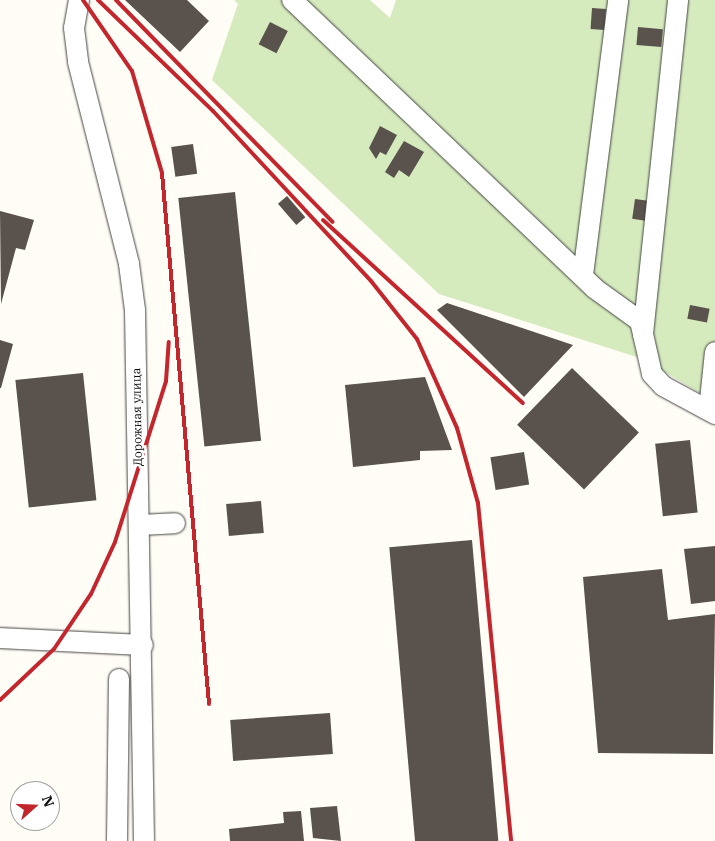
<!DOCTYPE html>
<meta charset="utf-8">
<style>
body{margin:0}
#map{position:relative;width:715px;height:841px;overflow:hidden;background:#fffdf5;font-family:"IBM Plex Serif",serif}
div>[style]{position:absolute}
.green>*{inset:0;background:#d5ebbd}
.building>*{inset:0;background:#5a524d;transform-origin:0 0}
.roads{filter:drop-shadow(0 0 1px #444) drop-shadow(0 0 1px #444)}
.minor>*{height:20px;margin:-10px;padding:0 10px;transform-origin:10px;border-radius:10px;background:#fff}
.rail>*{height:4px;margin:-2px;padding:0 2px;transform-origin:2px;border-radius:2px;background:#c4262e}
span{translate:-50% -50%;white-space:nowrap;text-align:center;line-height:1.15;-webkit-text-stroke:5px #fff;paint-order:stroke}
.street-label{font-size:12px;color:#111}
.north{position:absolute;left:10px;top:781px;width:50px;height:50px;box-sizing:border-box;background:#fff;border:1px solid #a0a0a0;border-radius:50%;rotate:70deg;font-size:14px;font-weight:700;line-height:20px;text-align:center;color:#111}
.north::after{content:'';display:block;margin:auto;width:18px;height:22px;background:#c4262e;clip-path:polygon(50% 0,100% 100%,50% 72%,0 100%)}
</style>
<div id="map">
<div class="green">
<div style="clip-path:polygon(234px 0,370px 0,390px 18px,396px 0,715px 0,715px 392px,700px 393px,643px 359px,439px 294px,212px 80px,238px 4px)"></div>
</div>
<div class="building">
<div style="clip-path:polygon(125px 0,187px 0,209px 21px,180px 52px)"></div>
<div style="left:592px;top:8px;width:14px;height:21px;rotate:4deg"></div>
<div style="left:270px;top:22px;width:20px;height:25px;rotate:27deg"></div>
<div style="left:638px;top:27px;width:25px;height:18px;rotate:5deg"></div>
<div style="clip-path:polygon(380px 126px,397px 135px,386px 155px,380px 152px,376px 159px,369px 148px)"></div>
<div style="clip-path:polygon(404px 141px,424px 152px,409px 177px,399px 170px,394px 178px,385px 172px)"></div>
<div style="left:193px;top:144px;width:30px;height:22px;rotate:82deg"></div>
<div style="left:235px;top:192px;width:250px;height:57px;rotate:84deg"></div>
<div style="left:287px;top:196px;width:28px;height:12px;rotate:49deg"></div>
<div style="left:635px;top:199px;width:15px;height:20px;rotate:8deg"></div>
<div style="clip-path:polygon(0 211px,34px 220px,25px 250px,16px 248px,1px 304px)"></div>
<div style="clip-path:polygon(447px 303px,573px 345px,524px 397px,437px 310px)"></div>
<div style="left:690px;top:305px;width:20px;height:14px;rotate:11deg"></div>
<div style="clip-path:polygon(0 340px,13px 344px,1px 388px,0 388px)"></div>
<div style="left:572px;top:368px;width:93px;height:79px;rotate:44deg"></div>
<div style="left:83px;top:373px;width:128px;height:68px;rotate:84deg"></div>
<div style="clip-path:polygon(425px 377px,452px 450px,420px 451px,420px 460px,353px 467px,345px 385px)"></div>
<div style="left:690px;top:440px;width:73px;height:35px;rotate:84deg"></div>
<div style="left:524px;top:452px;width:33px;height:34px;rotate:81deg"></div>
<div style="left:261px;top:501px;width:32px;height:35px;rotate:85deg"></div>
<div style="left:472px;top:540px;width:302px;height:83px;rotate:85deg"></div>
<div style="clip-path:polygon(715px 546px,715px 601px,691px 604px,684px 549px)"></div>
<div style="clip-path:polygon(662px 569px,668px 620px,715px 614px,713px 754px,598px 753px,583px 577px)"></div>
<div style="left:330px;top:713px;width:41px;height:100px;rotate:86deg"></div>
<div style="clip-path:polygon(337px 806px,341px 841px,313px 838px,310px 808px)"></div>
<div style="clip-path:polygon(301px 811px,304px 841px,230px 841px,229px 829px,284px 823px,283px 812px)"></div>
</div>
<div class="roads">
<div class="minor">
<div style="left:79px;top:0;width:28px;rotate:100deg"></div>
<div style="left:74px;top:28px;width:34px;rotate:83deg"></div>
<div style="left:78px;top:62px;width:208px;rotate:75.8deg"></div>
<div style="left:129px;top:264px;width:46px;rotate:82.6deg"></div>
<div style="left:135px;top:310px;width:531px;rotate:89.03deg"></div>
<div style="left:292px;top:0;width:417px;rotate:43.6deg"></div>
<div style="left:594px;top:288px;width:57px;rotate:35.7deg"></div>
<div style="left:640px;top:321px;width:54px;rotate:77.2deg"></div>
<div style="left:652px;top:374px;width:16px;rotate:47deg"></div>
<div style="left:663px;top:386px;width:59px;rotate:28.3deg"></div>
<div style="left:583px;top:275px;width:277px;rotate:-82.7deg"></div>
<div style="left:643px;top:334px;width:336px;rotate:-84deg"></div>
<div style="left:709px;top:410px;width:58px;rotate:-84.1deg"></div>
<div style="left:140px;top:525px;width:35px;rotate:-3deg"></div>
<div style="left:0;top:638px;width:143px;rotate:2.8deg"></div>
<div style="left:117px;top:841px;width:162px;rotate:-89.3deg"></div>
</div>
</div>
<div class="rail">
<div style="left:83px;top:0;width:86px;rotate:55.4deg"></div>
<div style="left:132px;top:71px;width:106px;rotate:73.6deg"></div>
<div style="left:162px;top:173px;width:533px;rotate:84.94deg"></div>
<div style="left:98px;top:0;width:160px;rotate:44deg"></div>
<div style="left:213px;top:111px;width:232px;rotate:47.1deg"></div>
<div style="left:371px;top:281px;width:74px;rotate:51.6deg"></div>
<div style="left:417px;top:339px;width:98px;rotate:65.8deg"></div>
<div style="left:457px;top:428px;width:78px;rotate:74.4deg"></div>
<div style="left:478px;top:503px;width:340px;rotate:84.4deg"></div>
<div style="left:116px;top:0;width:310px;rotate:45.7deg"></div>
<div style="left:323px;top:220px;width:271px;rotate:42.5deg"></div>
<div style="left:0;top:700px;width:74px;rotate:-43.4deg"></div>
<div style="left:54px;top:649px;width:66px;rotate:-56.1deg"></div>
<div style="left:91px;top:594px;width:57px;rotate:-65.2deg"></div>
<div style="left:115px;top:542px;width:169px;rotate:-72.4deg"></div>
<div style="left:166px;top:381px;width:39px;rotate:-86deg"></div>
</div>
<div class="street-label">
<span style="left:137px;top:417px;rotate:-91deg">Дорожная улица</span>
</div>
<div class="north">N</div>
</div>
